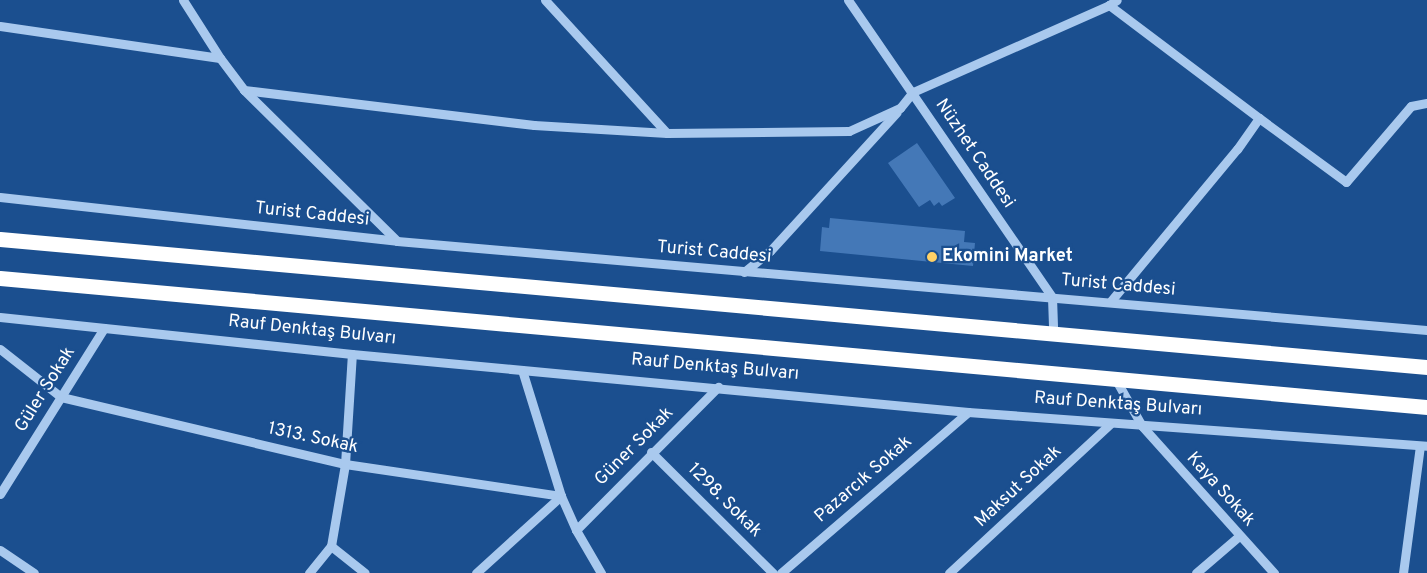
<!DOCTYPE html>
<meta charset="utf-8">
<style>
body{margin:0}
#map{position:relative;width:1427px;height:573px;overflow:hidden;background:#1b4f8f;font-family:Overpass,sans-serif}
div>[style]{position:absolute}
.building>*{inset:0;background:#4478b7}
.minor>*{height:9px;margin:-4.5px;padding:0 4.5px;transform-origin:4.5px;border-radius:4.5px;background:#a9c9ee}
.highway>*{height:15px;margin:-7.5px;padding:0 7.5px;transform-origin:7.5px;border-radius:7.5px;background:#fff}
.dots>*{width:14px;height:14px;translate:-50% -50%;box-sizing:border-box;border:2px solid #1b4f8f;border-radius:50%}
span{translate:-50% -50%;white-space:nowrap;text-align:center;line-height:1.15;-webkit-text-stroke:4.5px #1b4f8f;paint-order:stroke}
.street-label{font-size:18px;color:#fff}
.poi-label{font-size:18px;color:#fff;font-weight:700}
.left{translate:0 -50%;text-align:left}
</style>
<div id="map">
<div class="building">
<div style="clip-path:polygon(917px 143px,955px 198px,942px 206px,939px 202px,934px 206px,930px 200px,919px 207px,888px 163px)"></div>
<div style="clip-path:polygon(830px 218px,965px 231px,964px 242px,975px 243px,973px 266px,820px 251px,822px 227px,829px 228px)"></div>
</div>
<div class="minor">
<div style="left:183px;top:0;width:69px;rotate:57.5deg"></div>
<div style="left:220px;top:58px;width:40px;rotate:53deg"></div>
<div style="left:244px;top:90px;width:215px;rotate:44.6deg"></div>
<div style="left:545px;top:0;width:180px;rotate:47.5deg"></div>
<div style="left:848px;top:0;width:360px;rotate:55.5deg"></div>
<div style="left:1052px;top:297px;width:36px;rotate:88deg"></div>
<div style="left:1109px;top:5px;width:188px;rotate:37deg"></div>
<div style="left:1259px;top:118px;width:38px;rotate:125deg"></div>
<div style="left:1237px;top:149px;width:197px;rotate:129.7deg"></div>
<div style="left:0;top:26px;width:222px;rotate:8.3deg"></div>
<div style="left:244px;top:90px;width:292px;rotate:6.9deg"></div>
<div style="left:534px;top:125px;width:133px;rotate:3.4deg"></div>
<div style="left:667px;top:133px;width:182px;rotate:-0.6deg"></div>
<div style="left:849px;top:131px;width:56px;rotate:-24.3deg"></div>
<div style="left:900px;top:108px;width:21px;rotate:-51deg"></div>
<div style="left:913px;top:92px;width:214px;rotate:-23.9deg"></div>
<div style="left:1109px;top:5px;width:9px;rotate:-32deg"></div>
<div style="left:1259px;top:118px;width:108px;rotate:36.3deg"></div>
<div style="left:1346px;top:182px;width:100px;rotate:-49.5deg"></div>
<div style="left:1411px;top:106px;width:16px;rotate:-11deg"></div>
<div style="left:0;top:197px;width:399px;rotate:6.3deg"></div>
<div style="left:397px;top:241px;width:1034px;rotate:4.94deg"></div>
<div style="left:744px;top:272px;width:33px;rotate:-39deg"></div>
<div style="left:770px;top:251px;width:188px;rotate:-47.6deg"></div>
<div style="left:0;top:317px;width:354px;rotate:6deg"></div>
<div style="left:352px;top:354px;width:619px;rotate:5.38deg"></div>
<div style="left:968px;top:412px;width:460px;rotate:4.2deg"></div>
<div style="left:0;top:349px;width:78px;rotate:38.2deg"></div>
<div style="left:61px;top:397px;width:292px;rotate:13.3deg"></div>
<div style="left:345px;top:464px;width:218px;rotate:8.4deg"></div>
<div style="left:522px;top:370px;width:132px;rotate:72.8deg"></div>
<div style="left:561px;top:496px;width:37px;rotate:66deg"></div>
<div style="left:576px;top:530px;width:50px;rotate:59.8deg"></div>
<div style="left:1116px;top:380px;width:53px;rotate:60.5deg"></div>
<div style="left:1142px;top:426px;width:198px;rotate:48.1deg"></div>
<div style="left:651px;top:452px;width:172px;rotate:44.8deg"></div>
<div style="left:0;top:494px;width:196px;rotate:-57.9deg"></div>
<div style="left:576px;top:530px;width:202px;rotate:-45.2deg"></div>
<div style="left:331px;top:546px;width:43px;rotate:38.5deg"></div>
<div style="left:0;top:550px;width:41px;rotate:34.1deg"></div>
<div style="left:309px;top:573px;width:35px;rotate:-51deg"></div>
<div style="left:331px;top:546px;width:83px;rotate:-80.3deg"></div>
<div style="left:345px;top:464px;width:110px;rotate:-86.4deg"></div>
<div style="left:476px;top:573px;width:115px;rotate:-42.2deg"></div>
<div style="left:781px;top:573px;width:247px;rotate:-40.7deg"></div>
<div style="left:949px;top:573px;width:219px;rotate:-42.8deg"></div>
<div style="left:1196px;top:573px;width:57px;rotate:-40.7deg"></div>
<div style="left:1403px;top:573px;width:128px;rotate:-82.4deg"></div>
</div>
<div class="highway">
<div style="left:0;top:239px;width:1433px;rotate:5.13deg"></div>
<div style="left:0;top:278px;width:1433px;rotate:5.17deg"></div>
</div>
<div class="dots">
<div style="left:932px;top:257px;background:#ffd166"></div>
</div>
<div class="street-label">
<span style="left:974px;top:154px;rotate:56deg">Nüzhet Caddesi</span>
<span style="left:312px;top:215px;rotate:6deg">Turist Caddesi</span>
<span style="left:714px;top:253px;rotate:5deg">Turist Caddesi</span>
<span style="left:1118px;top:286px;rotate:5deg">Turist Caddesi</span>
<span style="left:312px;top:331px;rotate:6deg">Rauf Denktaş Bulvarı</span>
<span style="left:715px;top:368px;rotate:5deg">Rauf Denktaş Bulvarı</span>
<span style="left:46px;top:390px;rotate:-58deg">Güler Sokak</span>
<span style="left:1118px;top:405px;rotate:4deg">Rauf Denktaş Bulvarı</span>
<span style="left:313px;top:439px;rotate:12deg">1313. Sokak</span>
<span style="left:635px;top:447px;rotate:-45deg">Güner Sokak</span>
<span style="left:864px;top:480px;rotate:-41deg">Pazarcık Sokak</span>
<span style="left:1019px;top:487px;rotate:-43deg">Maksut Sokak</span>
<span style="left:1220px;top:490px;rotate:48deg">Kaya Sokak</span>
<span style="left:724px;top:501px;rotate:45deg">1298. Sokak</span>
</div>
<div class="poi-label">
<span class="left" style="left:942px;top:257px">Ekomini Market</span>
</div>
</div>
